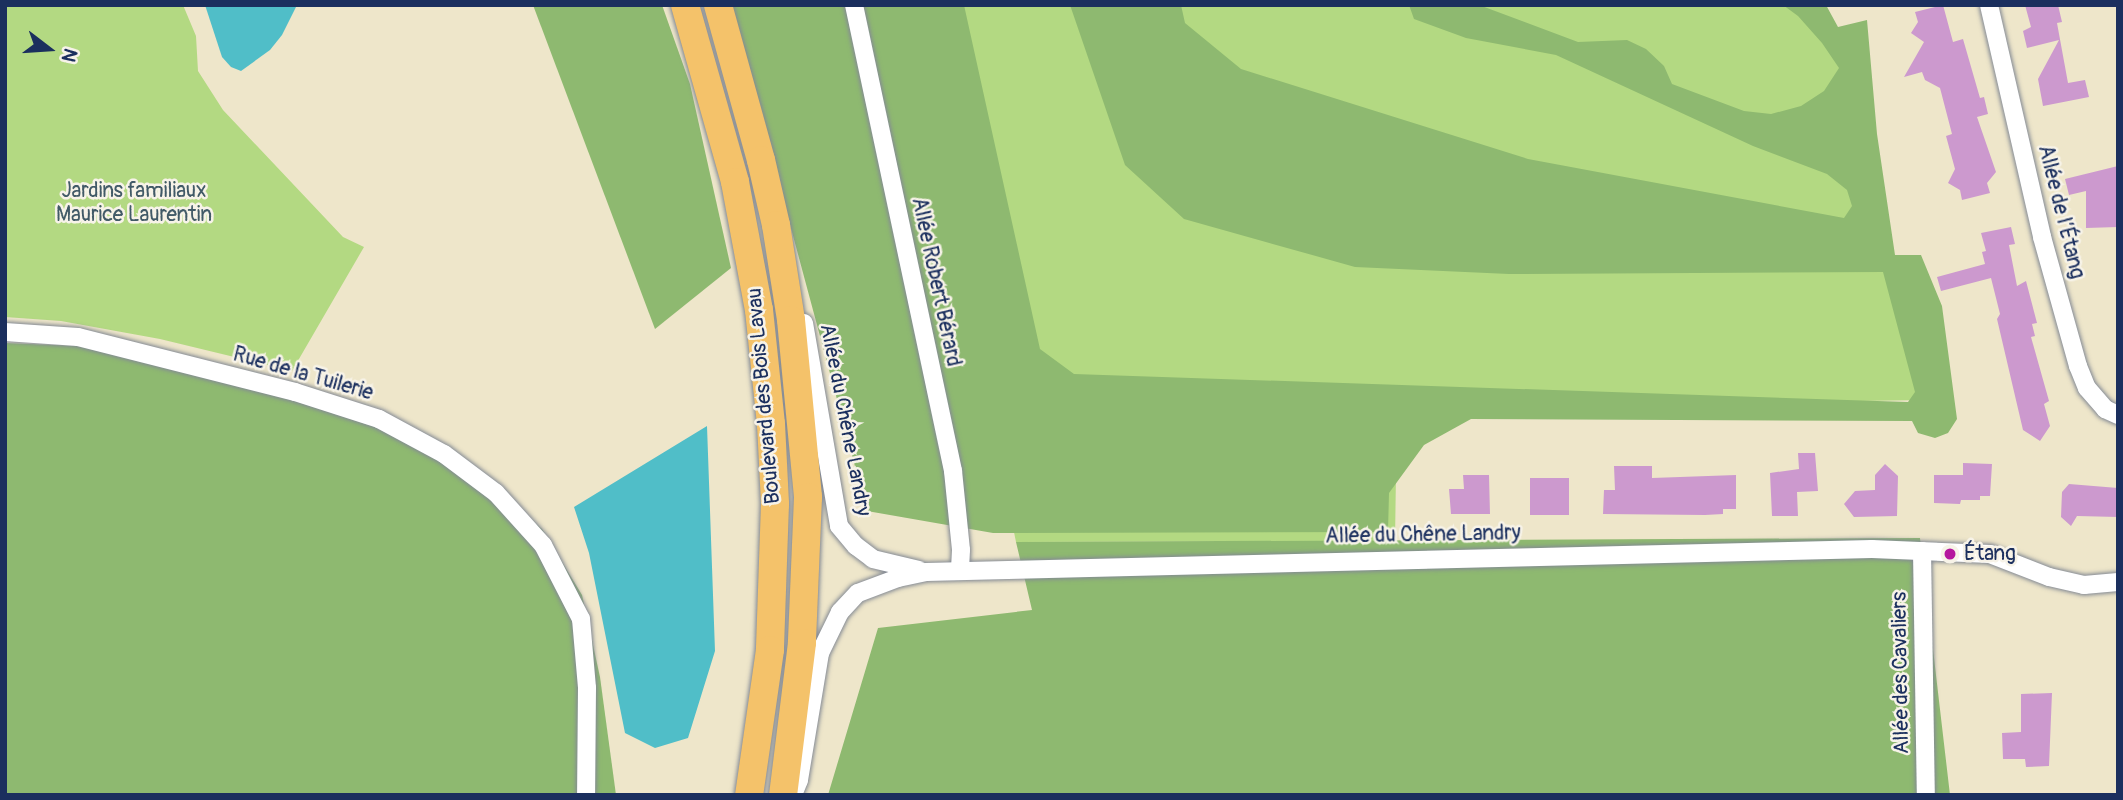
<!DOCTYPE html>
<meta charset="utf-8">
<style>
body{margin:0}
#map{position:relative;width:2123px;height:800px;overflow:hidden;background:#eee6ca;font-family:Pangolin,sans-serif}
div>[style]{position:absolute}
.green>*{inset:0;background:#b3d982}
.forest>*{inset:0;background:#8eb970}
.water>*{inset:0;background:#50bec8}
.building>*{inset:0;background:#cc99ce;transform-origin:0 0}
.roads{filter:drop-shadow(0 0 2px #848a94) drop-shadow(0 0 2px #848a94)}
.street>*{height:18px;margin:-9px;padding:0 9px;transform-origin:9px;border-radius:9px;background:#fff}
.primary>*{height:28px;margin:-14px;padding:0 14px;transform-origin:14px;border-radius:14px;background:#f4c26a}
.dots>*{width:19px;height:19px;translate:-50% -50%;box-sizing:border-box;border:4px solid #f7f3e8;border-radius:50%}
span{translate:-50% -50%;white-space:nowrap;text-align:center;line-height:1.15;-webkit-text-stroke:5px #f7f3e8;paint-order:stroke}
.park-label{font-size:21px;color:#415a67}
.street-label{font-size:21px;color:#1b2f5e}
.poi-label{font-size:21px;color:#1b2f5e}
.left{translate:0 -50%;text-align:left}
.frame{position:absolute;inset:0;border:7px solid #1b2f5e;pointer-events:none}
.north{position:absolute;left:14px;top:14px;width:70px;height:70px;-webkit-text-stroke:5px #f7f3e8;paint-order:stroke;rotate:107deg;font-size:19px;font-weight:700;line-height:28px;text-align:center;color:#1b2f5e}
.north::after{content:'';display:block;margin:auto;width:24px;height:32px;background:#1b2f5e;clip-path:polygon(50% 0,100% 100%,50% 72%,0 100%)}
</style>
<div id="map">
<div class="green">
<div style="clip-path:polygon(5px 5px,183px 5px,196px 36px,198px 71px,223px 110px,343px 237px,364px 247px,292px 371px,160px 339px,61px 321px,5px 317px)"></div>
<div style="clip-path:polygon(908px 5px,1811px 5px,1836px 47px,1926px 400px,1397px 408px,1395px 541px,1016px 542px)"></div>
</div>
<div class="forest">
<div style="clip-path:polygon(533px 5px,662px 5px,690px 84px,731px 268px,655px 329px)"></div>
<div style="clip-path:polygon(731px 5px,964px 5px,1040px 349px,1074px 374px,1908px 402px,1915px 392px,1883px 272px,1509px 274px,1355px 267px,1184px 219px,1125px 165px,1070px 5px,1181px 5px,1185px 23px,1241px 69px,1528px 159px,1844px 218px,1852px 206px,1847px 190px,1827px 174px,1753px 146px,1556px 55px,1466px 38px,1414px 19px,1409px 5px,1479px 5px,1578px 42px,1627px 40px,1646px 49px,1664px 66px,1672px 84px,1744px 111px,1771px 114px,1801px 106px,1824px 91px,1839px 68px,1822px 43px,1798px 16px,1783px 5px,1826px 5px,1838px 27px,1867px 20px,1877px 134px,1895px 255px,1921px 255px,1942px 306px,1957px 419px,1948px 433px,1935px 438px,1918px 433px,1912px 421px,1471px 419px,1424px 445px,1389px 493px,1388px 532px,993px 533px,867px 511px)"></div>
<div style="clip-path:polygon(5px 343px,79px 346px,292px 400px,434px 446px,496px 489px,542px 529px,582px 595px,600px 677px,616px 795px,5px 795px)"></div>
<div style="clip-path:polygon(1920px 538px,1950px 795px,828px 795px,878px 628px,1032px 610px,1016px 542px)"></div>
</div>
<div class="water">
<div style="clip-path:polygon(205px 5px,297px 5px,282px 35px,270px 50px,241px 71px,231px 67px,222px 57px)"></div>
<div style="clip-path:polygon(707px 426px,715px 651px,688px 738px,655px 748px,625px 733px,589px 553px,574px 507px)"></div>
</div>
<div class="building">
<div style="clip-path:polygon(1943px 5px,1953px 42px,1963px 39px,1980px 98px,1984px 97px,1988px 114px,1977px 117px,1996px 172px,1987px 183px,1990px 193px,1962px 200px,1960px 190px,1948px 183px,1955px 169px,1946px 136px,1952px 134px,1940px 88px,1925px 80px,1922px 72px,1904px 77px,1924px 42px,1911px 33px,1918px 22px,1915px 12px)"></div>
<div style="clip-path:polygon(2025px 5px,2058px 5px,2062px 22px,2057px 23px,2068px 83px,2085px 80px,2089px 97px,2043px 106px,2038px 79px,2059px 40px,2027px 48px,2023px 31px,2031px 27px)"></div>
<div style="clip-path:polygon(2118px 166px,2118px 227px,2086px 228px,2086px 191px,2069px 195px,2065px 179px)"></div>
<div style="clip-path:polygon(2011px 227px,2015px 244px,2009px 245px,2017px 286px,2026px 281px,2037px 323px,2032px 324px,2035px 336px,2031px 337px,2049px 401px,2044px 404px,2050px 426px,2040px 441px,2023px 430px,1997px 319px,2000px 314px,1991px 278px,1941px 291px,1937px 277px,1985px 264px,1982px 252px,1986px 251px,1981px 233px)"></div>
<div style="clip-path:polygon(1798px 453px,1815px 453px,1818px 491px,1797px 492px,1798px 516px,1772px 516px,1770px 473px,1799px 469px)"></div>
<div style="clip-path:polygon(1963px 463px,1992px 464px,1990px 496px,1980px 496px,1980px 500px,1961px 500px,1960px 504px,1934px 503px,1934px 475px,1963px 475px)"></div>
<div style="clip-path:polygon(1885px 464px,1898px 476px,1897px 516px,1854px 517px,1844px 504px,1855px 491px,1875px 490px,1875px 475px)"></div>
<div style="clip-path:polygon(1614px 466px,1652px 466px,1652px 478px,1736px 475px,1736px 509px,1723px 509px,1723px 514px,1705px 515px,1603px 514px,1604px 490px,1615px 490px)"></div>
<div style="clip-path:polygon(1463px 475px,1489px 475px,1490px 514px,1451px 514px,1449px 489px,1464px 489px)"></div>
<div style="left:1569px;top:478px;width:37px;height:39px;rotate:90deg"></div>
<div style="clip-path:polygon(2069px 484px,2118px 488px,2118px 517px,2077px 516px,2071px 526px,2061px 517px,2062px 492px)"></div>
<div style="clip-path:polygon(2052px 693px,2049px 766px,2026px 767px,2025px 759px,2003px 759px,2002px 733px,2021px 732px,2021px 694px)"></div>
</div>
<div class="roads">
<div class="street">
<div style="left:854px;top:5px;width:476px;rotate:78deg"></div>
<div style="left:953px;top:471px;width:79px;rotate:84.2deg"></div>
<div style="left:961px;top:550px;width:21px;rotate:93deg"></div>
<div style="left:1989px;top:5px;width:238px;rotate:77.1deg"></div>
<div style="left:2042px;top:237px;width:134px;rotate:74.4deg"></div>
<div style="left:2078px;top:366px;width:24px;rotate:68deg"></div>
<div style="left:2087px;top:388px;width:28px;rotate:49deg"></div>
<div style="left:2105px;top:409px;width:14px;rotate:25deg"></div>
<div style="left:804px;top:323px;width:206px;rotate:80.2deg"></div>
<div style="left:839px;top:526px;width:26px;rotate:50deg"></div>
<div style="left:856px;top:546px;width:21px;rotate:37deg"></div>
<div style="left:873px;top:559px;width:47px;rotate:13.4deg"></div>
<div style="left:5px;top:332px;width:73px;rotate:3.9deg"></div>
<div style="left:78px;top:337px;width:224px;rotate:14.2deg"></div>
<div style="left:295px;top:392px;width:88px;rotate:17.8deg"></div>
<div style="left:379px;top:419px;width:74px;rotate:28.3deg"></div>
<div style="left:444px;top:454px;width:65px;rotate:36.9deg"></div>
<div style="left:496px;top:493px;width:70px;rotate:47.9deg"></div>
<div style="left:543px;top:545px;width:83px;rotate:62.8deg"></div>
<div style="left:581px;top:619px;width:69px;rotate:85deg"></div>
<div style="left:587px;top:688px;width:106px;rotate:90.5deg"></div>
<div style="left:1922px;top:551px;width:244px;rotate:89.1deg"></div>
<div style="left:793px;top:795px;width:16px;rotate:-68deg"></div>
<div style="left:799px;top:780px;width:129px;rotate:-80.6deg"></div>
<div style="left:820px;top:653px;width:46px;rotate:-64deg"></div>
<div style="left:840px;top:612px;width:26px;rotate:-47deg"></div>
<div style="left:858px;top:593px;width:43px;rotate:-20.6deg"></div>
<div style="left:898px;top:578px;width:29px;rotate:-12deg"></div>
<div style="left:926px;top:572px;width:946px;rotate:-1.39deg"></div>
<div style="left:1872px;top:549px;width:118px;rotate:2.4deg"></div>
<div style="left:1990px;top:554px;width:63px;rotate:21.3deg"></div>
<div style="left:2049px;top:577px;width:36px;rotate:13deg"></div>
<div style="left:2084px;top:585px;width:34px;rotate:-5deg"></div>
</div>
<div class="primary">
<div style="left:685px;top:5px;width:184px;rotate:74.2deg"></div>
<div style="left:735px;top:182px;width:130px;rotate:79.4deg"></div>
<div style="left:759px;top:310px;width:115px;rotate:84deg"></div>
<div style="left:771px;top:424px;width:80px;rotate:87.1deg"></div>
<div style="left:775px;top:504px;width:146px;rotate:92deg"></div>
<div style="left:770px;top:650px;width:147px;rotate:98.2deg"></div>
<div style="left:718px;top:5px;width:161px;rotate:74.5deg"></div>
<div style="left:761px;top:160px;width:67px;rotate:77deg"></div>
<div style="left:776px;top:225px;width:96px;rotate:81deg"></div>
<div style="left:791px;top:320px;width:178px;rotate:84.5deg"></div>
<div style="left:808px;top:497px;width:146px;rotate:92.4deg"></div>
<div style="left:802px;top:643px;width:153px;rotate:97.1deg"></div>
</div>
</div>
<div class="dots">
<div style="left:1950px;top:554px;background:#b5179e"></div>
</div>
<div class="park-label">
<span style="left:134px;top:203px">Jardins familiaux<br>Maurice Laurentin</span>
</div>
<div class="street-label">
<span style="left:2061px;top:212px;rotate:76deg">Allée de l’Étang</span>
<span style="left:936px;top:282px;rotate:78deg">Allée Robert Bérard</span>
<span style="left:303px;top:374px;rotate:16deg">Rue de la Tuilerie</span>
<span style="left:764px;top:396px;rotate:-95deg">Boulevard des Bois Lavau</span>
<span style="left:845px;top:420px;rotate:79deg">Allée du Chêne Landry</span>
<span style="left:1423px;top:535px;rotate:-1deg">Allée du Chêne Landry</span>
<span style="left:1901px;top:673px;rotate:-91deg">Allée des Cavaliers</span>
</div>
<div class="poi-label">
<span class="left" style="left:1964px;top:554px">Étang</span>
</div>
<div class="frame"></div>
<div class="north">N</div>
</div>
